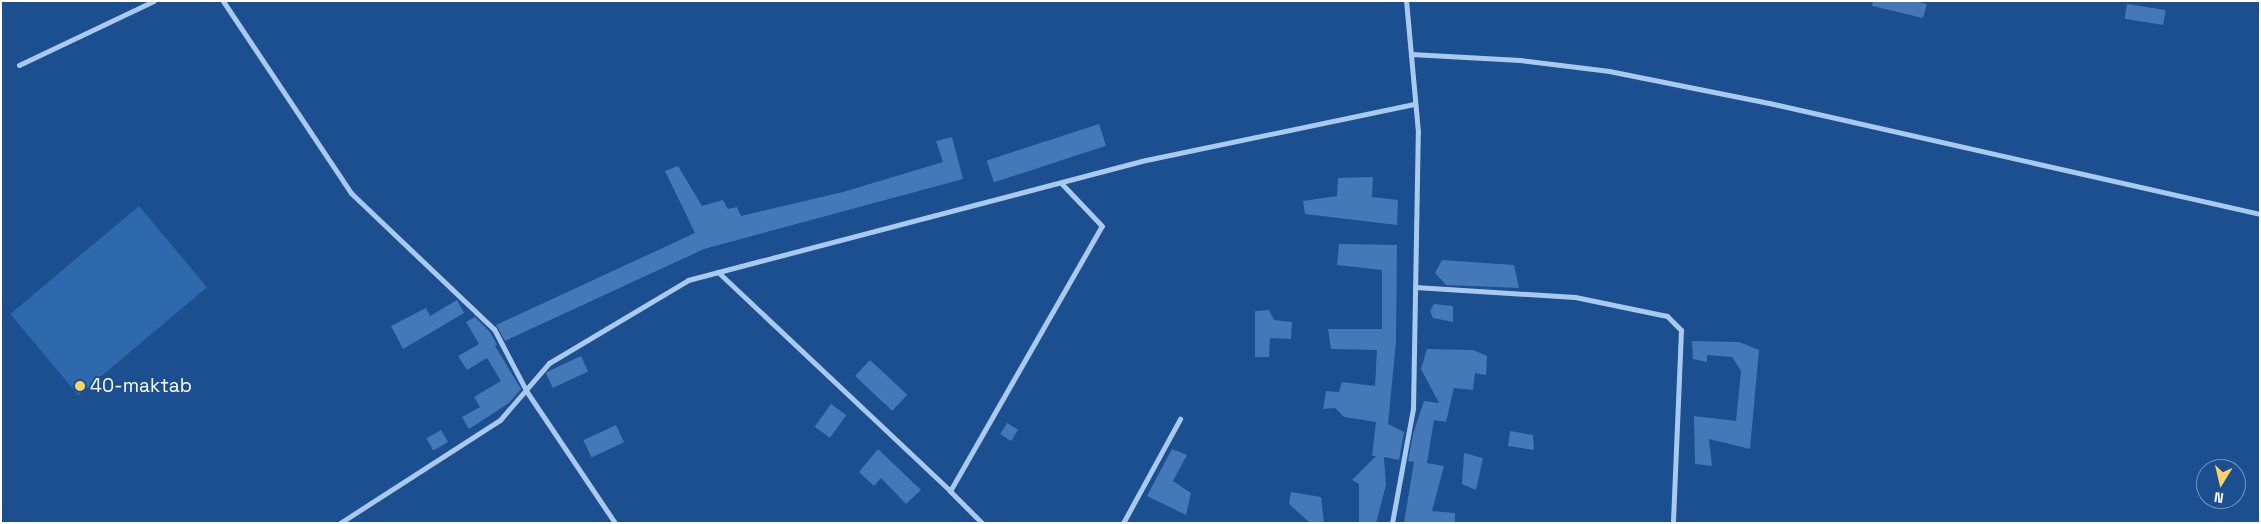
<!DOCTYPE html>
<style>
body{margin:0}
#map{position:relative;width:2261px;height:524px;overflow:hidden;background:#1b4f8f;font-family:"Space Grotesk",sans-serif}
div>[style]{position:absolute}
.green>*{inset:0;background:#2e69ad;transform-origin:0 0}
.building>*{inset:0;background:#4478b7;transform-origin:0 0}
.minor>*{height:5px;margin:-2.5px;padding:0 2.5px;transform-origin:2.5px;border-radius:2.5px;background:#a9c9ee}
.dots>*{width:14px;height:14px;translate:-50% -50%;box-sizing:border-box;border:2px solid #1b4f8f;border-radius:50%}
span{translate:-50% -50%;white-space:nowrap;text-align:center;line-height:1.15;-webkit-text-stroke:4px #1b4f8f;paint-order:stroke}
.poi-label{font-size:19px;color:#fff}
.left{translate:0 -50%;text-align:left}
.frame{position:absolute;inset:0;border:2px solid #fff;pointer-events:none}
.north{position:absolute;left:2196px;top:459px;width:50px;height:50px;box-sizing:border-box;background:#1b4f8f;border:1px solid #7695bc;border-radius:50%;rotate:189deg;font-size:14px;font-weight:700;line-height:20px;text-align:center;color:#fff}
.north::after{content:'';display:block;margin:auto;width:18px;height:22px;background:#ffd166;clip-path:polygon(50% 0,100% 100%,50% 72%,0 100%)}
</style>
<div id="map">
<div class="green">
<div style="left:139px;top:206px;width:106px;height:168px;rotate:50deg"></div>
</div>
<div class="building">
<div style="clip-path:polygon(1873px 1px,1914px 1px,1927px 4px,1923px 18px,1872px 6px)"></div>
<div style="left:2127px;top:4px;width:39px;height:15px;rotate:9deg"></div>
<div style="left:1099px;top:124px;width:23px;height:118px;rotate:72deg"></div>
<div style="clip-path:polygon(952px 137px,963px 179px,704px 249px,505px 341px,496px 325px,695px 233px,665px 171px,678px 166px,702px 206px,723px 200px,728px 209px,737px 207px,741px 216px,843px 192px,943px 162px,936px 141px)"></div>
<div style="clip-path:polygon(1373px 177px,1372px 197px,1398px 200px,1397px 225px,1305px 214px,1303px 201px,1337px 196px,1338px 178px)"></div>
<div style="clip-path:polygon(1339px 244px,1397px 245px,1396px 342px,1388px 424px,1404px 432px,1399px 460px,1384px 457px,1386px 485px,1376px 523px,1359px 523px,1359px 484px,1352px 480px,1376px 456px,1372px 456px,1376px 422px,1344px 417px,1335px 408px,1323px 409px,1326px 391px,1339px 392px,1342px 382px,1375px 386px,1377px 350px,1331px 349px,1328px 329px,1382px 329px,1382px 270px,1337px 265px)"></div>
<div style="clip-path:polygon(1442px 260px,1514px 265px,1519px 288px,1446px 285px,1435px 273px)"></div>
<div style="clip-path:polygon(457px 300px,464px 313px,403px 349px,391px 326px,426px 308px,430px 316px)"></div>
<div style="clip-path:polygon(1434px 304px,1453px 306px,1453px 322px,1433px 318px,1430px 311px)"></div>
<div style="clip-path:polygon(1269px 310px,1274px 320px,1292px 322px,1291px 339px,1270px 338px,1269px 357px,1255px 357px,1255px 311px)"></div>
<div style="clip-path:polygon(475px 317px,490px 332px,497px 345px,495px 346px,521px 389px,509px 403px,469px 429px,462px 417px,480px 407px,474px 397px,501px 381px,487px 358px,467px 370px,458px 356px,479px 344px,466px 322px)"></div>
<div style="clip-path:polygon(1692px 341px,1739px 342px,1759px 350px,1750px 449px,1709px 439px,1712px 466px,1695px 464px,1694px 416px,1736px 421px,1741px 371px,1732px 357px,1707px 355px,1707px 362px,1693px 359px)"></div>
<div style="clip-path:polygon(1427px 349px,1473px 350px,1487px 356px,1486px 375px,1475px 373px,1473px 390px,1454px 388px,1446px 422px,1434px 420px,1427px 463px,1444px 466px,1432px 511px,1455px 513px,1455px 523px,1404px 523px,1414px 462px,1408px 461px,1413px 434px,1424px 401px,1439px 403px,1421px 369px)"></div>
<div style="left:581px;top:356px;width:17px;height:39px;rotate:65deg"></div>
<div style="left:870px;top:360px;width:51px;height:22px;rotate:43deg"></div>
<div style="left:831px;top:404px;width:19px;height:28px;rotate:36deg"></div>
<div style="left:1007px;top:423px;width:13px;height:13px;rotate:32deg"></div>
<div style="left:616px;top:425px;width:19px;height:36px;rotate:65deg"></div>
<div style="left:441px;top:430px;width:14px;height:17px;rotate:60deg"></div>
<div style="clip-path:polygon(1510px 431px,1533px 435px,1534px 450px,1508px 446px)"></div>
<div style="clip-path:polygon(878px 449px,921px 490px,906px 504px,881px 478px,874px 486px,859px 472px)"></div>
<div style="clip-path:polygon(1172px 449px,1187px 455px,1173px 481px,1191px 493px,1186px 515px,1147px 496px)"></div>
<div style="clip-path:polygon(1464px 453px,1483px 458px,1476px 490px,1462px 484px)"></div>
<div style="clip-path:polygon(1291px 492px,1321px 497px,1324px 523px,1310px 523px,1289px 504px)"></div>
</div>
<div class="minor">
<div style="left:223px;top:1px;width:231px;rotate:56.3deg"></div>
<div style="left:351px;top:193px;width:197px;rotate:43.6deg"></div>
<div style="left:494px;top:329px;width:71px;rotate:62.4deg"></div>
<div style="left:527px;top:392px;width:158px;rotate:56.1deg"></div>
<div style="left:1411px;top:54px;width:109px;rotate:3.2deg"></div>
<div style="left:1520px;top:60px;width:90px;rotate:7deg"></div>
<div style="left:1609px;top:71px;width:163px;rotate:11.3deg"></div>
<div style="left:1769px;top:103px;width:503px;rotate:12.74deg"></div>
<div style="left:19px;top:65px;width:149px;rotate:-25.4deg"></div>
<div style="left:718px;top:272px;width:319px;rotate:43.3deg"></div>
<div style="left:1415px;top:287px;width:160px;rotate:3.6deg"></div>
<div style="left:1575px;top:297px;width:94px;rotate:11.7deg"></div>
<div style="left:1667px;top:316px;width:20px;rotate:45deg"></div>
<div style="left:1681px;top:330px;width:193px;rotate:92.4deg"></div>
<div style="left:340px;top:523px;width:190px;rotate:-32.8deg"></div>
<div style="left:500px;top:420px;width:75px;rotate:-49.3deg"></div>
<div style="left:549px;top:363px;width:162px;rotate:-30.8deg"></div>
<div style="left:688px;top:280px;width:473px;rotate:-14.7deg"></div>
<div style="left:1146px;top:160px;width:275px;rotate:-11.8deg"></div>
<div style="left:982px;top:523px;width:45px;rotate:-135deg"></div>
<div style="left:950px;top:491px;width:305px;rotate:-60.2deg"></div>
<div style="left:1102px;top:226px;width:59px;rotate:-133.6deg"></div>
<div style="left:1123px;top:523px;width:119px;rotate:-61.3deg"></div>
<div style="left:1392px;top:523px;width:116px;rotate:-79.6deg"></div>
<div style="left:1413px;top:409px;width:277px;rotate:-89deg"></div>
<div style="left:1418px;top:132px;width:132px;rotate:-95.2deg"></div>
</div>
<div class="dots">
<div style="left:80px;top:386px;background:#ffd166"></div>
</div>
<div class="poi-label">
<span class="left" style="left:90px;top:386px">40-maktab</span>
</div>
<div class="frame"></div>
<div class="north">N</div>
</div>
